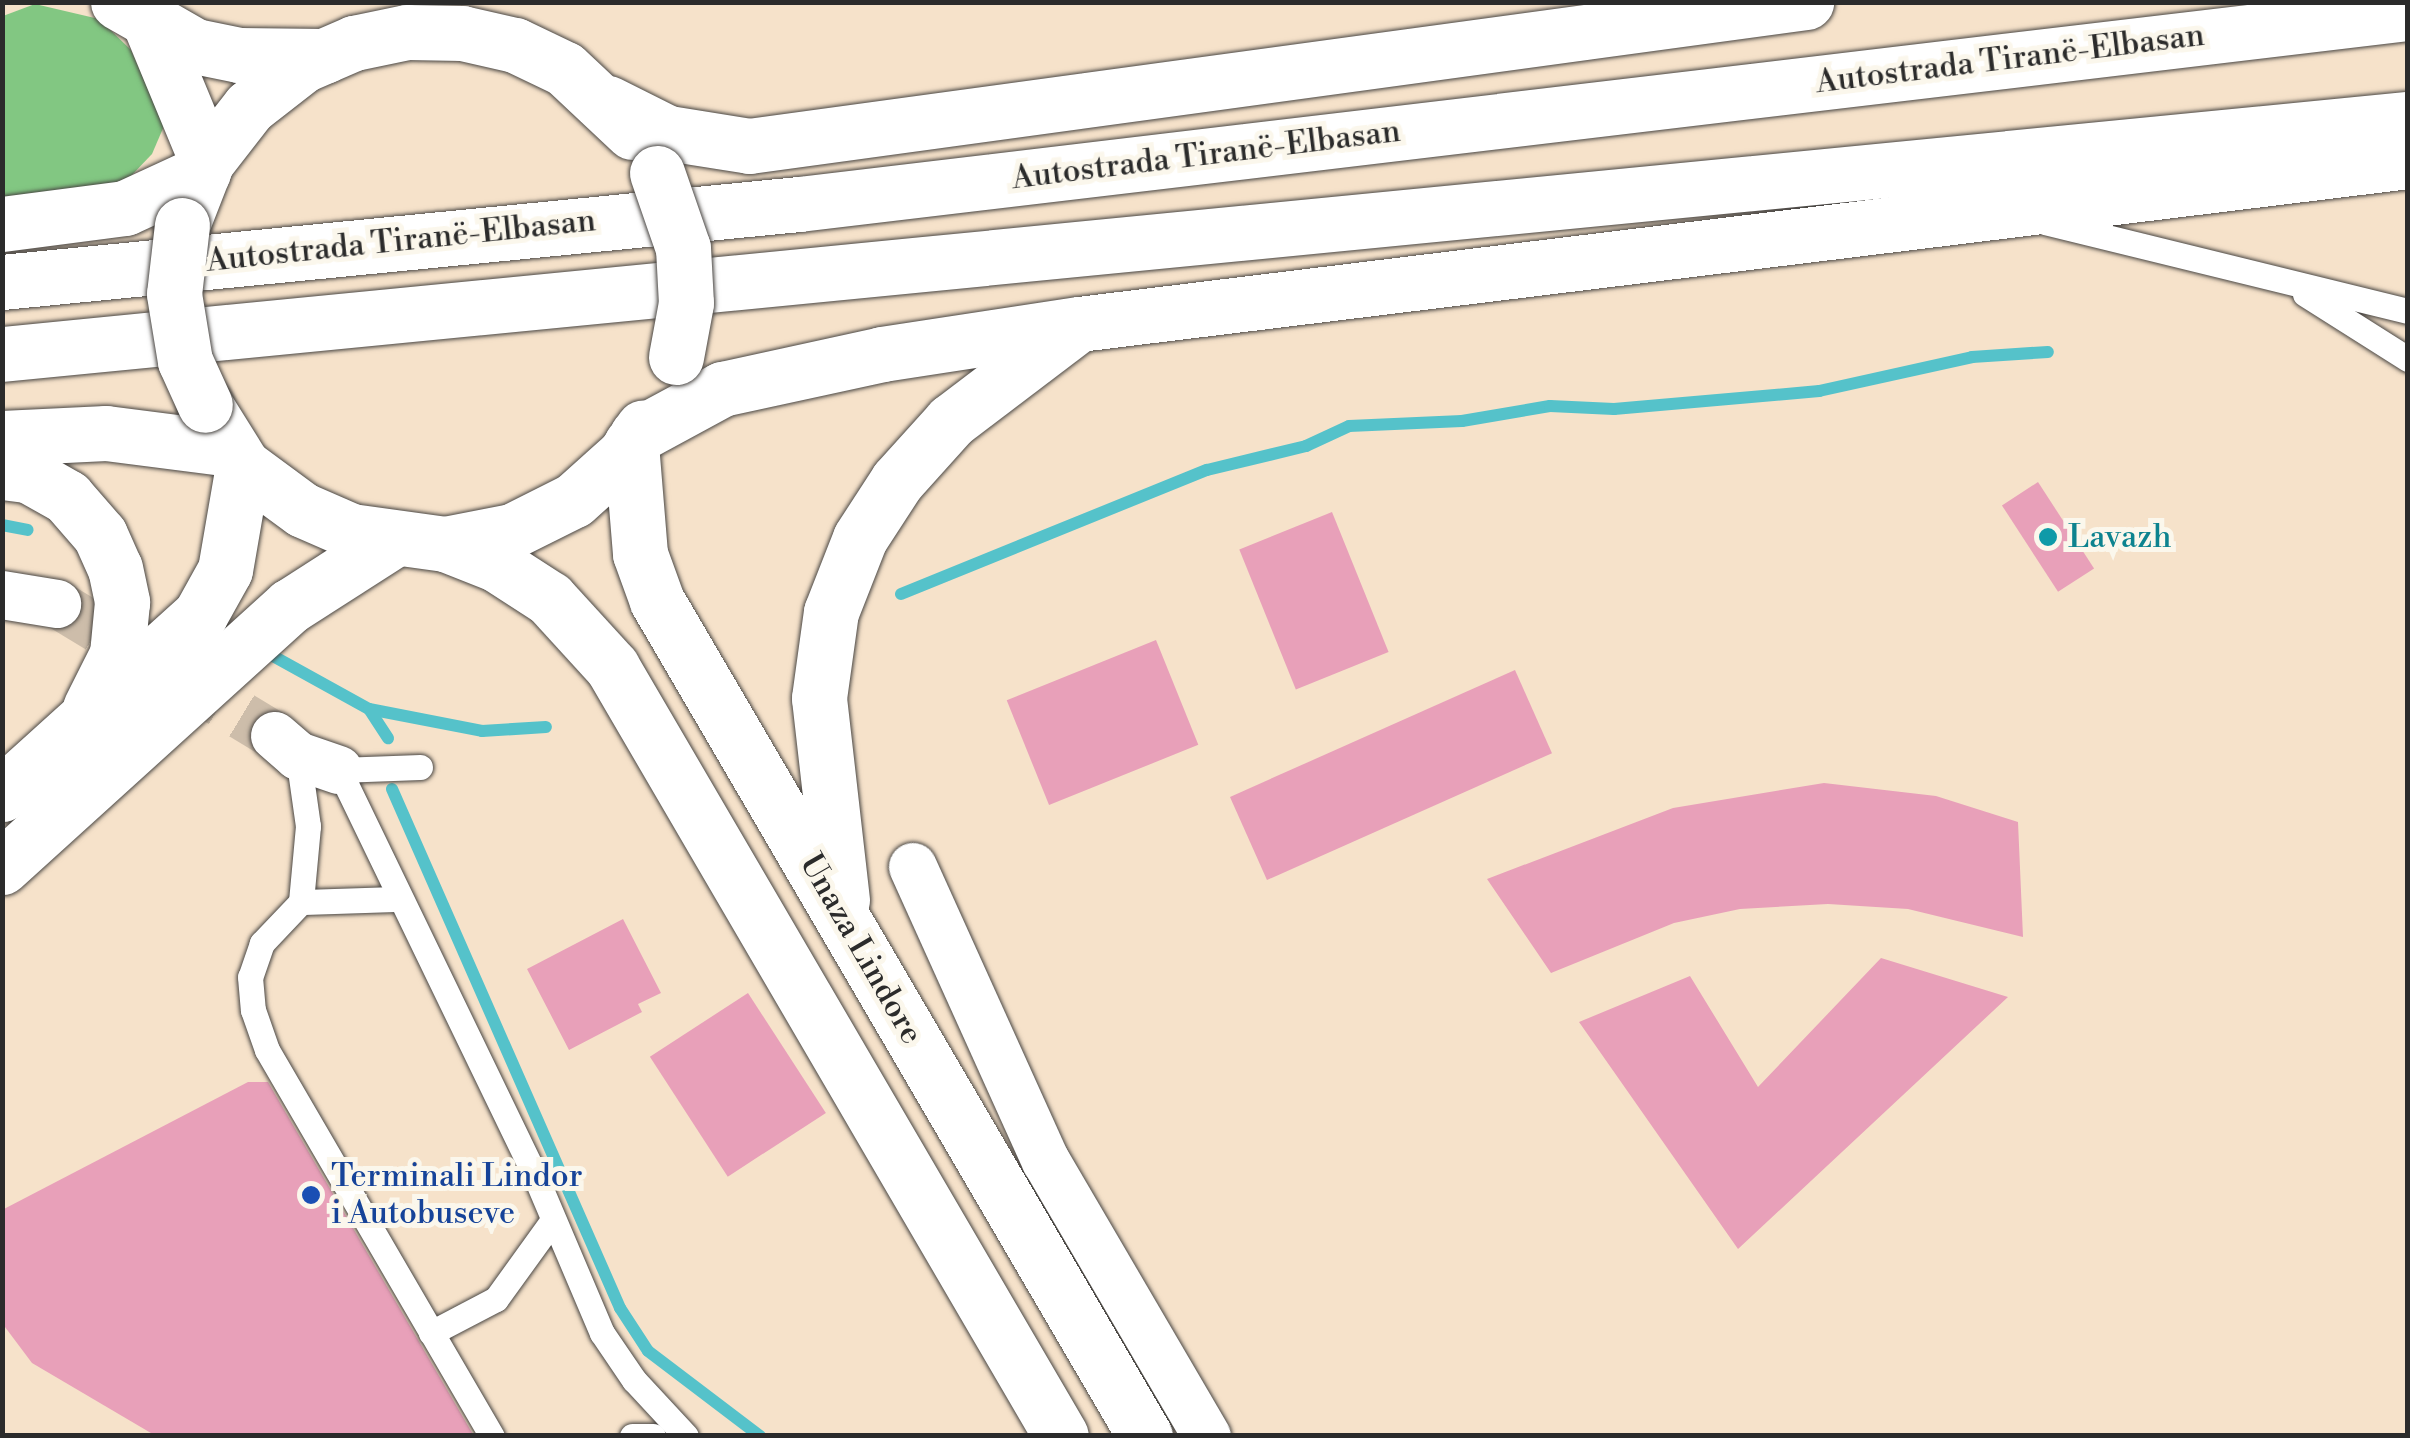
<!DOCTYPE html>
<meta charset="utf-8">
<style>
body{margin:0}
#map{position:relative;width:2410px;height:1438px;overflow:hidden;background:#f6e2ca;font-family:"Libre Bodoni",serif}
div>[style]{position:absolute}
.green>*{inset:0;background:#82c782}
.stream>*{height:12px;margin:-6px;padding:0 6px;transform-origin:6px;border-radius:6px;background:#55c2ca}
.building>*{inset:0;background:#e8a0b9;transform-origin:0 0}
.street-tunnel>*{height:48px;margin-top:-24px;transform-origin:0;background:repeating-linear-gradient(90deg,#cdbdaa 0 48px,transparent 0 72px)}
.roads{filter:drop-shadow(0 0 2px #494643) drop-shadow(0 0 2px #494643)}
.lane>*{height:25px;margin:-12.5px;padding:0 12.5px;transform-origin:12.5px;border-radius:12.5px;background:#fff}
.street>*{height:48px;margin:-24px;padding:0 24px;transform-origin:24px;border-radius:24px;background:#fff}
.primary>*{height:55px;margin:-27.5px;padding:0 27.5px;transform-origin:27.5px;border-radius:27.5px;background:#fff}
.highway>*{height:55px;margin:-27.5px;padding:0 27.5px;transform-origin:27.5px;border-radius:27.5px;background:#fff}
.bridges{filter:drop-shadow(0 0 2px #494643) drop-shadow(0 0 2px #494643)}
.highway-bridge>*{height:55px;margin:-27.5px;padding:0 27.5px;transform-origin:27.5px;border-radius:27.5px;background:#fff}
.dots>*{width:28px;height:28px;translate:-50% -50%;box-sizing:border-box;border:5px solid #fbf7ec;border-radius:50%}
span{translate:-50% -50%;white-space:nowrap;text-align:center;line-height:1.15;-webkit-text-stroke:10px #fbf7ec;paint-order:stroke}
.street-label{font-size:32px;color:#2b2b2b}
.culture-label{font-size:32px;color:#0d838f}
.left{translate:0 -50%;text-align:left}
.transit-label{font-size:32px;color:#164399}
.frame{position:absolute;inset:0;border:5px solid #2b2b2b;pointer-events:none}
</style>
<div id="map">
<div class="green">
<div style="clip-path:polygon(35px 4px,99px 19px,131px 50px,164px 126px,152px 154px,130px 177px,96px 190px,3px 205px,3px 16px)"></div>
</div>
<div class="stream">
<div style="left:2px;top:525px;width:26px;rotate:11deg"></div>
<div style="left:901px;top:594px;width:330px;rotate:-22.1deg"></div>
<div style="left:1207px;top:470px;width:102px;rotate:-13.6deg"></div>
<div style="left:1306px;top:446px;width:47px;rotate:-24.9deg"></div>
<div style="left:1349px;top:426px;width:113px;rotate:-2.5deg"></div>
<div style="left:1462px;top:421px;width:89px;rotate:-9.7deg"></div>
<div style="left:1550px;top:406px;width:64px;rotate:2.7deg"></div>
<div style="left:1614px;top:409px;width:206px;rotate:-5deg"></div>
<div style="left:1819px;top:391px;width:157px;rotate:-12.5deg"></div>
<div style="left:1972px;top:357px;width:76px;rotate:-3.8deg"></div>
<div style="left:273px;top:656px;width:110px;rotate:28.9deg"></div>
<div style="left:369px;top:709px;width:115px;rotate:11deg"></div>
<div style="left:482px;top:731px;width:64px;rotate:-3.6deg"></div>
<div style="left:369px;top:709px;width:35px;rotate:57deg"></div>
<div style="left:392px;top:789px;width:567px;rotate:66.28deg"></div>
<div style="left:620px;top:1308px;width:51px;rotate:56.9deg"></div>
<div style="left:648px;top:1351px;width:141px;rotate:37.2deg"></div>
</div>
<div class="building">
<div style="left:2038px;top:482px;width:103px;height:43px;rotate:57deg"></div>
<div style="left:1332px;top:512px;width:151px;height:100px;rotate:68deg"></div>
<div style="left:1156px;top:640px;width:113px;height:161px;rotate:68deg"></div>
<div style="left:1515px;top:670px;width:91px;height:312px;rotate:66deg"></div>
<div style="clip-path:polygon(1824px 783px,1936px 796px,2018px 822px,2023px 937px,1908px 909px,1828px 904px,1740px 909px,1674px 923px,1551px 973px,1487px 879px,1673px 808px)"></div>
<div style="clip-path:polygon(623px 919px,661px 993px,638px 1004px,642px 1012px,569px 1050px,527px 969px)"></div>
<div style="clip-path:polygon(1881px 958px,2008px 997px,1738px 1249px,1579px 1022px,1690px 976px,1758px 1087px)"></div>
<div style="left:748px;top:993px;width:143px;height:117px;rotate:57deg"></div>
<div style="clip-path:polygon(248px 1082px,268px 1082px,474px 1436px,156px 1436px,32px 1363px,2px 1323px,2px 1210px)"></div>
</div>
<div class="street-tunnel">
<div style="left:57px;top:604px;width:255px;rotate:31.2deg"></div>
</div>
<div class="roads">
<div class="lane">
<div style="left:2045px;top:222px;width:374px;rotate:13.8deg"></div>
<div style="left:2305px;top:294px;width:122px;rotate:32.3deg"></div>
<div style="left:298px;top:756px;width:71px;rotate:81.9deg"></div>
<div style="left:308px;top:826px;width:76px;rotate:95.3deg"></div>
<div style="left:301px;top:902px;width:57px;rotate:133.6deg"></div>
<div style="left:262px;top:943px;width:36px;rotate:109deg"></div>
<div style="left:250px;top:977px;width:33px;rotate:85deg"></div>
<div style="left:253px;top:1010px;width:42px;rotate:70.7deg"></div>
<div style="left:267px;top:1050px;width:447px;rotate:59.8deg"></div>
<div style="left:420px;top:767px;width:81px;rotate:177.9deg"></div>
<div style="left:339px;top:770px;width:448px;rotate:64.2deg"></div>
<div style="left:534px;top:1173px;width:174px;rotate:67deg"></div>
<div style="left:602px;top:1333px;width:57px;rotate:55.8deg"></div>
<div style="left:634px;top:1380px;width:76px;rotate:47.1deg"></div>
<div style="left:301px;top:902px;width:97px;rotate:-1.8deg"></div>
<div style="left:431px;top:1333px;width:73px;rotate:-27.6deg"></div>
<div style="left:496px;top:1299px;width:97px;rotate:-54.2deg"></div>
<div style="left:632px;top:1436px;width:21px"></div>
</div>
<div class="street">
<div style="left:2px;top:595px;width:56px;rotate:9.3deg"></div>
<div style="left:275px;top:736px;width:30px;rotate:41deg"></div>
<div style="left:298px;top:756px;width:43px;rotate:18.9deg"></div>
<div style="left:913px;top:867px;width:323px;rotate:65.7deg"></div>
<div style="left:1046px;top:1161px;width:319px;rotate:59.7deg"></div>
</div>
<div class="primary">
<div style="left:118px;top:2px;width:89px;rotate:29.7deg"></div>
<div style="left:195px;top:46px;width:45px;rotate:11.6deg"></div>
<div style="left:239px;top:55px;width:85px;rotate:0.7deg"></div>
<div style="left:151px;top:26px;width:146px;rotate:67.5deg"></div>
<div style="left:2px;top:472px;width:26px;rotate:7deg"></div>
<div style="left:28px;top:475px;width:45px;rotate:29.4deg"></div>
<div style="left:67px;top:497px;width:50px;rotate:49deg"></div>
<div style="left:100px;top:535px;width:36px;rotate:66deg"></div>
<div style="left:115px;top:568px;width:35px;rotate:78deg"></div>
<div style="left:122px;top:602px;width:52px;rotate:95.5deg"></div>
<div style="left:117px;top:654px;width:60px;rotate:116.6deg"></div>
<div style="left:2px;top:794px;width:267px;rotate:-42.1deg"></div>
<div style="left:200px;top:615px;width:51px;rotate:-60.9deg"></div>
<div style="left:225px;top:570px;width:106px;rotate:-80.2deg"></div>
<div style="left:2px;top:867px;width:389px;rotate:-42.2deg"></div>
<div style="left:290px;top:606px;width:122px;rotate:-32.7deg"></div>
</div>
<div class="highway">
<div style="left:608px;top:103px;width:67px;rotate:26.6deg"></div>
<div style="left:668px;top:133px;width:82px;rotate:9.1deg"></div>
<div style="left:749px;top:146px;width:1067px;rotate:-7.76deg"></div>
<div style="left:2px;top:224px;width:124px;rotate:-7.4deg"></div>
<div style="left:125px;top:208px;width:86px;rotate:-24.8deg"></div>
<div style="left:182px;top:225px;width:69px;rotate:-68.7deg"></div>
<div style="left:207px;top:161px;width:68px;rotate:-52.1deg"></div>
<div style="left:249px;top:107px;width:68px;rotate:-37.9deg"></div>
<div style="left:303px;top:65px;width:56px;rotate:-23.3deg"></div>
<div style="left:354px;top:43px;width:54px;rotate:-11.7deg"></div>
<div style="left:407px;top:32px;width:55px;rotate:1deg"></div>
<div style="left:462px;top:33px;width:54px;rotate:12.8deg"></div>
<div style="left:515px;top:45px;width:55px;rotate:25.6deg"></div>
<div style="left:565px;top:69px;width:92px;rotate:43.2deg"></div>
<div style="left:2px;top:282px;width:801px;rotate:-5.59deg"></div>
<div style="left:799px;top:204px;width:1620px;rotate:-6.77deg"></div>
<div style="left:2px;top:354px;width:2417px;rotate:-5.58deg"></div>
<div style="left:205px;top:405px;width:72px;rotate:58.1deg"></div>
<div style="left:243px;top:466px;width:74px;rotate:36.3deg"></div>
<div style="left:303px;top:510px;width:52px;rotate:23.6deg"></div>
<div style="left:351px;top:531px;width:95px;rotate:7.9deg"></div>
<div style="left:445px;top:544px;width:68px;rotate:-11deg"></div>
<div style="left:512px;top:531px;width:69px;rotate:-26.6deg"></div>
<div style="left:574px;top:500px;width:69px;rotate:-42deg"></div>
<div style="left:625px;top:454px;width:32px;rotate:-56deg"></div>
<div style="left:637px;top:435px;width:97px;rotate:-28.4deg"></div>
<div style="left:722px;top:389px;width:164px;rotate:-12.3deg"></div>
<div style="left:882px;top:354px;width:199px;rotate:-8.7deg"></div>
<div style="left:1079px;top:324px;width:1339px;rotate:-6.99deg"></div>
<div style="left:2px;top:438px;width:104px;rotate:-2.8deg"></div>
<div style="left:106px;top:433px;width:126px;rotate:7.3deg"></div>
<div style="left:631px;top:444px;width:110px;rotate:85.3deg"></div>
<div style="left:640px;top:554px;width:50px;rotate:70.1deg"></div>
<div style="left:657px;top:601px;width:967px;rotate:59.7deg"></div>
<div style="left:445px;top:544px;width:55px;rotate:21.4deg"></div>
<div style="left:496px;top:564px;width:64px;rotate:32.9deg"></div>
<div style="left:550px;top:599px;width:92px;rotate:47.6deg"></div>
<div style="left:612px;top:667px;width:890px;rotate:59.72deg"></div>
<div style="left:842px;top:900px;width:203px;rotate:-96.5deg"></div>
<div style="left:819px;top:698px;width:87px;rotate:-82.1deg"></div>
<div style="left:831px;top:612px;width:79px;rotate:-68.6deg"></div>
<div style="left:860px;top:538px;width:68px;rotate:-57deg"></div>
<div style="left:897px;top:481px;width:81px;rotate:-48deg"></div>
<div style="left:951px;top:421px;width:156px;rotate:-37.2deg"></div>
</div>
</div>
<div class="bridges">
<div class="highway-bridge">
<div style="left:657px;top:173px;width:79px;rotate:70.9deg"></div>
<div style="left:683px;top:248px;width:55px;rotate:86.9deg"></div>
<div style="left:686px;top:303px;width:55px;rotate:100.5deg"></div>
<div style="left:182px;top:225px;width:69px;rotate:96.6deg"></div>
<div style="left:174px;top:294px;width:68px;rotate:80.7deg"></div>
<div style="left:185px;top:361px;width:48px;rotate:65.6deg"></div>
</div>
</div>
<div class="dots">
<div style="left:2048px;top:537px;background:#0f9aa8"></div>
<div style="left:311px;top:1195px;background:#1a4fb4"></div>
</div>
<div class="street-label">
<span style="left:2010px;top:59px;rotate:-7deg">Autostrada Tiranë-Elbasan</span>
<span style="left:1206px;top:155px;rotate:-7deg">Autostrada Tiranë-Elbasan</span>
<span style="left:401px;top:241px;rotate:-6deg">Autostrada Tiranë-Elbasan</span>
<span style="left:861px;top:949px;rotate:60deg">Unaza Lindore</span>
</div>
<div class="culture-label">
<span class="left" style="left:2068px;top:537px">Lavazh</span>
</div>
<div class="transit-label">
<span class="left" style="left:331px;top:1195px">Terminali Lindor<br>i Autobuseve</span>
</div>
<div class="frame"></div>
</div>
